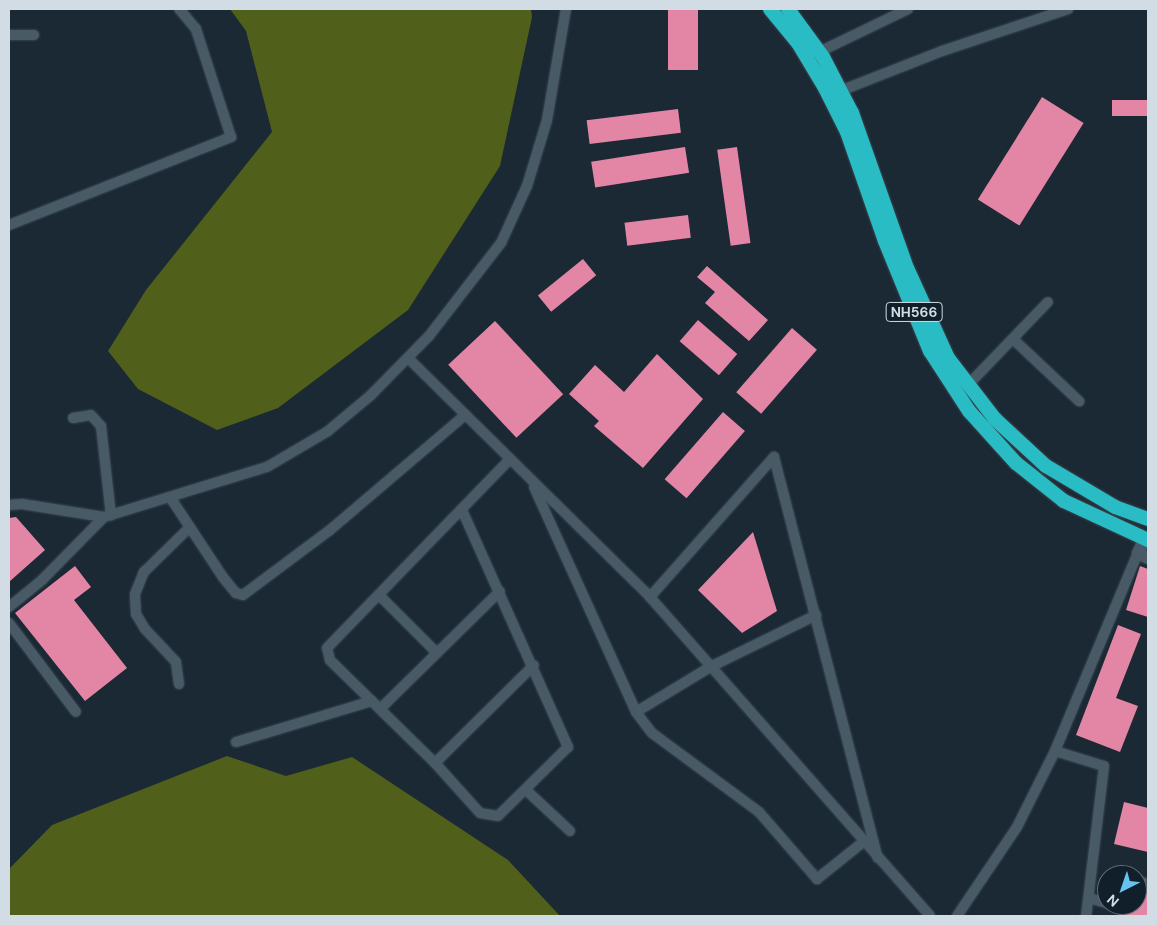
<!DOCTYPE html>
<style>
body{margin:0}
#map{position:relative;width:1157px;height:925px;overflow:hidden;background:#1a2934;font-family:"DM Sans",sans-serif}
div>[style]{position:absolute}
.forest>*{inset:0;background:#505f1a}
.building>*{inset:0;background:#e386a6;transform-origin:0 0}
.roads{filter:drop-shadow(0 0 1px #3a4650) drop-shadow(0 0 1px #3a4650)}
.minor>*{height:10px;margin:-5px;padding:0 5px;transform-origin:5px;border-radius:5px;background:#495a67}
.tertiary>*{height:12px;margin:-6px;padding:0 6px;transform-origin:6px;border-radius:6px;background:#495a67}
.trunk>*{height:14px;margin:-7px;padding:0 7px;transform-origin:7px;border-radius:7px;background:#2abcc4}
span{translate:-50% -50%;white-space:nowrap;text-align:center;line-height:1.15;-webkit-text-stroke:5px #101f2a;paint-order:stroke}
.shield-label span{padding:1px 4px;background:#101f2a;border:1px solid;border-radius:4px;-webkit-text-stroke-width:0}
.shield-label{font-size:14px;color:#d2dce4;font-weight:700}
.frame{position:absolute;inset:0;border:10px solid #d2dce4;pointer-events:none}
.north{position:absolute;left:1097px;top:865px;width:50px;height:50px;box-sizing:border-box;background:#101f2a;border:1px solid #5e6b74;border-radius:50%;rotate:221deg;font-size:14px;font-weight:700;line-height:20px;text-align:center;color:#d2dce4}
.north::after{content:'';display:block;margin:auto;width:18px;height:22px;background:#65c4ef;clip-path:polygon(50% 0,100% 100%,50% 72%,0 100%)}
</style>
<div id="map">
<div class="forest">
<div style="clip-path:polygon(230px 9px,531px 9px,532px 17px,500px 166px,408px 310px,278px 408px,217px 430px,138px 389px,108px 351px,146px 290px,272px 132px,246px 31px)"></div>
<div style="clip-path:polygon(227px 756px,286px 776px,352px 757px,508px 860px,560px 916px,9px 916px,9px 869px,52px 825px)"></div>
</div>
<div class="building">
<div style="left:668px;top:9px;width:30px;height:61px"></div>
<div style="left:1042px;top:97px;width:49px;height:121px;rotate:32deg"></div>
<div style="left:1148px;top:100px;width:16px;height:36px;rotate:90deg"></div>
<div style="left:678px;top:109px;width:24px;height:92px;rotate:83deg"></div>
<div style="left:685px;top:147px;width:26px;height:95px;rotate:81deg"></div>
<div style="left:737px;top:147px;width:97px;height:20px;rotate:82deg"></div>
<div style="left:688px;top:215px;width:23px;height:64px;rotate:83deg"></div>
<div style="left:583px;top:259px;width:21px;height:58px;rotate:51deg"></div>
<div style="clip-path:polygon(707px 266px,768px 320px,749px 341px,705px 303px,715px 292px,697px 277px)"></div>
<div style="left:698px;top:320px;width:52px;height:28px;rotate:41deg"></div>
<div style="left:495px;top:321px;width:100px;height:64px;rotate:47deg"></div>
<div style="left:792px;top:328px;width:33px;height:85px;rotate:41deg"></div>
<div style="clip-path:polygon(657px 354px,703px 399px,643px 468px,594px 426px,599px 421px,569px 394px,595px 365px,624px 392px)"></div>
<div style="left:723px;top:412px;width:29px;height:89px;rotate:41deg"></div>
<div style="clip-path:polygon(16px 517px,45px 550px,9px 582px,9px 518px)"></div>
<div style="clip-path:polygon(753px 532px,777px 611px,742px 633px,698px 590px)"></div>
<div style="clip-path:polygon(75px 566px,91px 587px,74px 600px,127px 668px,85px 701px,15px 613px)"></div>
<div style="clip-path:polygon(1140px 566px,1148px 569px,1148px 617px,1126px 610px)"></div>
<div style="clip-path:polygon(1118px 625px,1141px 634px,1116px 698px,1138px 706px,1120px 752px,1076px 735px)"></div>
<div style="clip-path:polygon(1124px 802px,1148px 808px,1148px 852px,1114px 844px)"></div>
<div style="clip-path:polygon(1137px 888px,1148px 891px,1148px 916px,1118px 916px,1125px 905px,1137px 905px)"></div>
</div>
<div class="roads">
<div class="minor">
<div style="left:9px;top:35px;width:25px"></div>
<div style="left:819px;top:52px;width:99px;rotate:-25.8deg"></div>
<div style="left:840px;top:91px;width:110px;rotate:-21.4deg"></div>
<div style="left:942px;top:51px;width:133px;rotate:-18.4deg"></div>
<div style="left:9px;top:225px;width:239px;rotate:-21.6deg"></div>
<div style="left:231px;top:137px;width:114px;rotate:-108deg"></div>
<div style="left:196px;top:29px;width:26px;rotate:-130deg"></div>
<div style="left:1013px;top:339px;width:91px;rotate:43.2deg"></div>
<div style="left:408px;top:358px;width:340px;rotate:44.6deg"></div>
<div style="left:650px;top:597px;width:424px;rotate:48.7deg"></div>
<div style="left:968px;top:385px;width:115px;rotate:-46.1deg"></div>
<div style="left:73px;top:418px;width:18px;rotate:-9deg"></div>
<div style="left:91px;top:415px;width:15px;rotate:48deg"></div>
<div style="left:101px;top:426px;width:90px;rotate:83.6deg"></div>
<div style="left:534px;top:487px;width:247px;rotate:65.6deg"></div>
<div style="left:636px;top:712px;width:26px;rotate:53deg"></div>
<div style="left:652px;top:733px;width:133px;rotate:36.4deg"></div>
<div style="left:759px;top:812px;width:89px;rotate:49.1deg"></div>
<div style="left:817px;top:879px;width:59px;rotate:-38.8deg"></div>
<div style="left:170px;top:497px;width:95px;rotate:56.6deg"></div>
<div style="left:222px;top:576px;width:22px;rotate:51deg"></div>
<div style="left:236px;top:593px;width:7px;rotate:16deg"></div>
<div style="left:243px;top:595px;width:109px;rotate:-36.8deg"></div>
<div style="left:330px;top:530px;width:177px;rotate:-40.4deg"></div>
<div style="left:9px;top:505px;width:13px;rotate:-4deg"></div>
<div style="left:22px;top:504px;width:83px;rotate:9deg"></div>
<div style="left:462px;top:510px;width:260px;rotate:65.9deg"></div>
<div style="left:568px;top:747px;width:98px;rotate:135.4deg"></div>
<div style="left:498px;top:816px;width:18px;rotate:-171deg"></div>
<div style="left:480px;top:813px;width:67px;rotate:-132deg"></div>
<div style="left:435px;top:763px;width:147px;rotate:-135.6deg"></div>
<div style="left:330px;top:660px;width:12px;rotate:-104deg"></div>
<div style="left:327px;top:648px;width:262px;rotate:-45.9deg"></div>
<div style="left:379px;top:595px;width:82px;rotate:45deg"></div>
<div style="left:650px;top:597px;width:187px;rotate:-48.5deg"></div>
<div style="left:774px;top:457px;width:414px;rotate:75.5deg"></div>
<div style="left:9px;top:607px;width:43px;rotate:-39.3deg"></div>
<div style="left:42px;top:580px;width:88px;rotate:-45.5deg"></div>
<div style="left:104px;top:517px;width:170px;rotate:-17.1deg"></div>
<div style="left:267px;top:467px;width:71px;rotate:-30.5deg"></div>
<div style="left:328px;top:431px;width:56px;rotate:-39.9deg"></div>
<div style="left:371px;top:395px;width:83px;rotate:-45.5deg"></div>
<div style="left:429px;top:336px;width:118px;rotate:-52.3deg"></div>
<div style="left:501px;top:243px;width:63px;rotate:-65.5deg"></div>
<div style="left:527px;top:186px;width:69px;rotate:-73.1deg"></div>
<div style="left:547px;top:120px;width:113px;rotate:-80.3deg"></div>
<div style="left:9px;top:623px;width:111px;rotate:53deg"></div>
<div style="left:179px;top:684px;width:22px;rotate:-98deg"></div>
<div style="left:176px;top:662px;width:45px;rotate:-133.2deg"></div>
<div style="left:145px;top:629px;width:17px;rotate:-121deg"></div>
<div style="left:136px;top:614px;width:20px;rotate:-93deg"></div>
<div style="left:135px;top:594px;width:24px;rotate:-68deg"></div>
<div style="left:144px;top:572px;width:64px;rotate:-44.4deg"></div>
<div style="left:380px;top:709px;width:168px;rotate:-44.5deg"></div>
<div style="left:636px;top:712px;width:89px;rotate:-31.2deg"></div>
<div style="left:712px;top:666px;width:116px;rotate:-26.1deg"></div>
<div style="left:236px;top:742px;width:142px;rotate:-16.8deg"></div>
<div style="left:1055px;top:751px;width:51px;rotate:17deg"></div>
<div style="left:1104px;top:766px;width:151px;rotate:96.8deg"></div>
<div style="left:435px;top:763px;width:139px;rotate:-44.7deg"></div>
<div style="left:526px;top:790px;width:60px;rotate:43deg"></div>
<div style="left:1137px;top:881px;width:11px;rotate:15deg"></div>
<div style="left:1089px;top:898px;width:19px;rotate:16deg"></div>
<div style="left:957px;top:916px;width:107px;rotate:-56deg"></div>
<div style="left:1017px;top:827px;width:85px;rotate:-63.4deg"></div>
<div style="left:1055px;top:751px;width:215px;rotate:-67.3deg"></div>
</div>
<div class="tertiary">
<div style="left:1145px;top:539px;width:16px;rotate:117deg"></div>
<div style="left:1138px;top:553px;width:11px;rotate:27deg"></div>
</div>
<div class="trunk">
<div style="left:770px;top:9px;width:44px;rotate:50.5deg"></div>
<div style="left:798px;top:43px;width:52px;rotate:59deg"></div>
<div style="left:825px;top:88px;width:49px;rotate:63.4deg"></div>
<div style="left:847px;top:132px;width:115px;rotate:70.8deg"></div>
<div style="left:885px;top:241px;width:119px;rotate:67.8deg"></div>
<div style="left:930px;top:351px;width:72px;rotate:57deg"></div>
<div style="left:969px;top:411px;width:70px;rotate:47.9deg"></div>
<div style="left:1016px;top:463px;width:61px;rotate:38.4deg"></div>
<div style="left:1064px;top:501px;width:93px;rotate:24.9deg"></div>
<div style="left:788px;top:9px;width:59px;rotate:53.9deg"></div>
<div style="left:823px;top:57px;width:63px;rotate:62.6deg"></div>
<div style="left:852px;top:113px;width:164px;rotate:70.5deg"></div>
<div style="left:907px;top:268px;width:99px;rotate:65.5deg"></div>
<div style="left:948px;top:358px;width:77px;rotate:52.4deg"></div>
<div style="left:995px;top:419px;width:69px;rotate:42.7deg"></div>
<div style="left:1046px;top:466px;width:80px;rotate:30.7deg"></div>
<div style="left:1115px;top:507px;width:35px;rotate:20deg"></div>
</div>
</div>
<div class="shield-label">
<span style="left:914px;top:312px">NH566</span>
</div>
<div class="frame"></div>
<div class="north">N</div>
</div>
